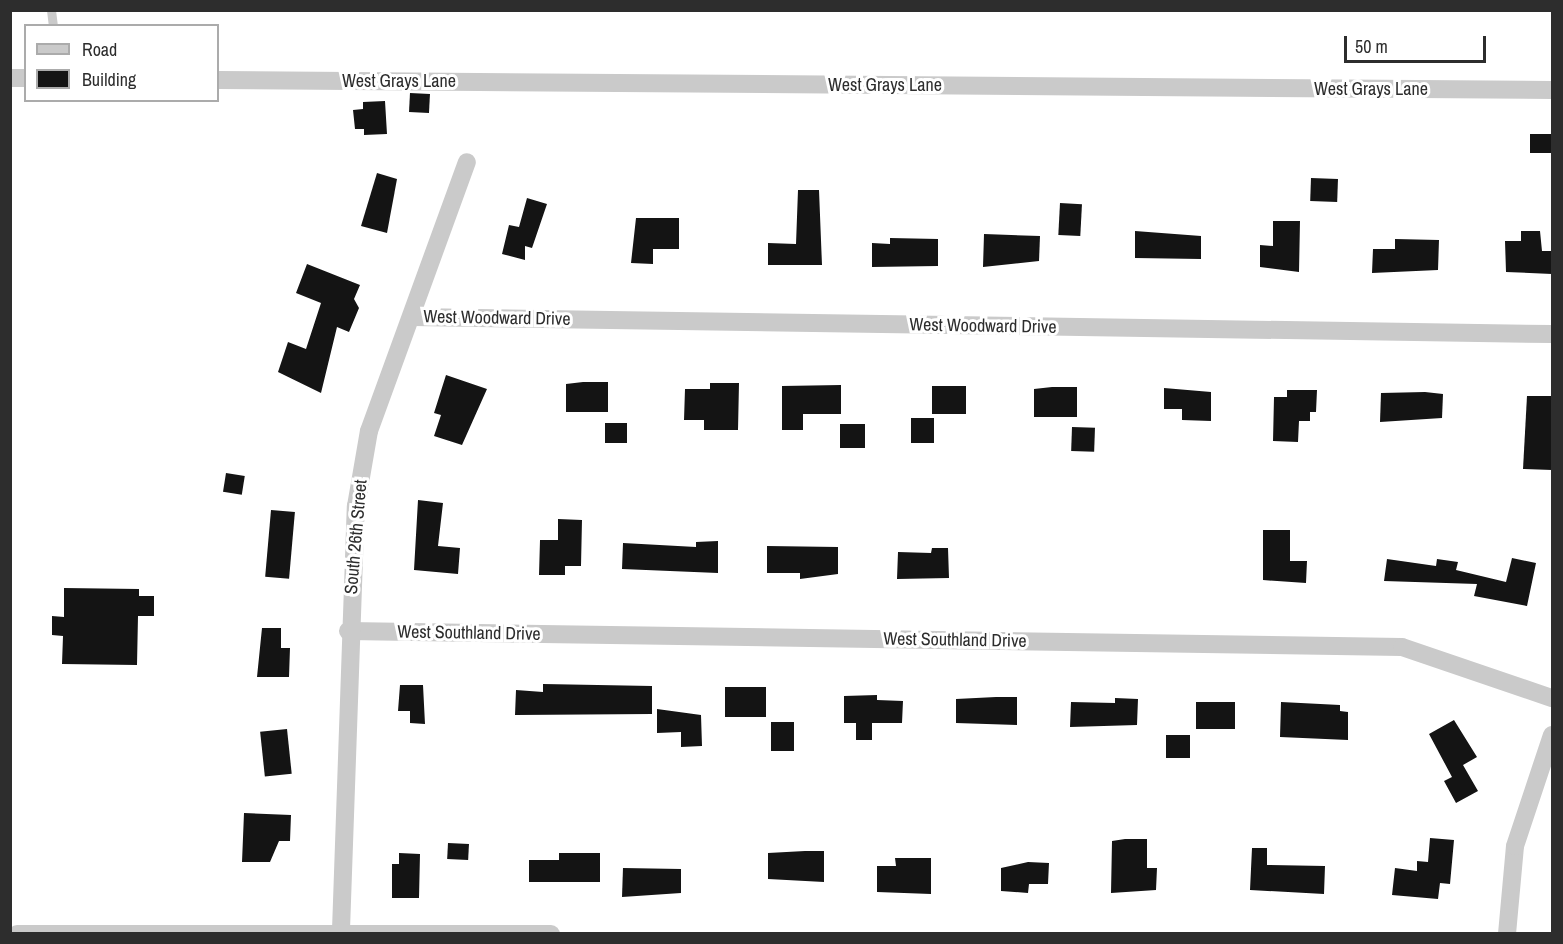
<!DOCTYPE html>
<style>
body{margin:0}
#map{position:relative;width:1563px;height:944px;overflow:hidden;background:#fff;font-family:"Archivo Narrow",sans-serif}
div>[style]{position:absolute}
.building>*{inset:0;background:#141414;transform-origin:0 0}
.service>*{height:9px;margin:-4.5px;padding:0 4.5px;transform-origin:4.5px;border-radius:4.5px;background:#cacaca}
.minor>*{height:18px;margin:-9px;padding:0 9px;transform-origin:9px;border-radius:9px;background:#cacaca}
span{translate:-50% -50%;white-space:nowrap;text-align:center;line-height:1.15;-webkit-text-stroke:6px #fff;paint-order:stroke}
.street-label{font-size:18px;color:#2d2d2d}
.frame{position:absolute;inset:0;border:12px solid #2d2d2d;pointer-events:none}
.legend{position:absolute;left:24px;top:24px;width:195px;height:78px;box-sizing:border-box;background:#fff;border:2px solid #ababab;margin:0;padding:8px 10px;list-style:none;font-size:18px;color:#2d2d2d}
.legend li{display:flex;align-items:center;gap:12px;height:30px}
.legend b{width:30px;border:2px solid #ababab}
.scale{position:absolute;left:1344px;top:36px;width:142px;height:27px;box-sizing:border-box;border:3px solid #2d2d2d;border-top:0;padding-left:8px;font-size:18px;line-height:21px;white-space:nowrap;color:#2d2d2d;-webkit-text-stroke:4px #fff;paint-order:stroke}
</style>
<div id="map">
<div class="building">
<div style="left:410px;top:93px;width:20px;height:19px;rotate:3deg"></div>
<div style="clip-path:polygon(385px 101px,387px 134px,364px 135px,364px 129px,355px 129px,353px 110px,363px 109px,363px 102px)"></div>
<div style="left:1530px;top:134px;width:22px;height:19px"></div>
<div style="clip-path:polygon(377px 173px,397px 179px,387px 233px,361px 226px)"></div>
<div style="left:1311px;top:178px;width:27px;height:23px;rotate:2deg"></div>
<div style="clip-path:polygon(798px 190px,819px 190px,822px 265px,768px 265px,768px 243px,796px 244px)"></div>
<div style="clip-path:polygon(527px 198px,547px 204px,532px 248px,525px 246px,525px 260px,502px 254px,509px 225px,519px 227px)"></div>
<div style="left:1060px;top:203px;width:22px;height:32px;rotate:3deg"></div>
<div style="clip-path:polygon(636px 218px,679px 218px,679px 249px,653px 249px,653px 264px,631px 263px)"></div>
<div style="clip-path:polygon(1273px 221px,1300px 221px,1299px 272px,1260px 267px,1260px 245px,1273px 246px)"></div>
<div style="clip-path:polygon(1135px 231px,1201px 236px,1201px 259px,1135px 258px)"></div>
<div style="clip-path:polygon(1521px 231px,1540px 231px,1542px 251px,1552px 251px,1552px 274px,1506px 272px,1505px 241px,1521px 241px)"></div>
<div style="clip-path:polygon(984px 234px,1040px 236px,1039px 261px,983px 267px)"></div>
<div style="clip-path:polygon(890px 238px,938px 239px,938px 266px,872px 267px,872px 243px,890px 244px)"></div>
<div style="clip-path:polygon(1395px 239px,1439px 240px,1438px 270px,1372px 273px,1373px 249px,1395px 249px)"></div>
<div style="clip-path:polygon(307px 264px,360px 285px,354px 299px,359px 308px,349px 332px,337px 327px,321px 393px,278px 372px,288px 342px,306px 349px,321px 303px,296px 293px)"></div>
<div style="clip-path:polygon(446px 375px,487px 389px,462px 445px,434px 436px,441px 415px,434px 413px)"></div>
<div style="clip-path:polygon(583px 382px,608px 382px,608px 412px,566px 412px,566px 384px)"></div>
<div style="clip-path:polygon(710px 383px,739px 383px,738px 430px,704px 430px,704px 420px,684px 420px,685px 389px,710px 389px)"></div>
<div style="clip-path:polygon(841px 385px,841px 414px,803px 414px,803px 430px,782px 430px,782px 386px)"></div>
<div style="left:966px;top:386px;width:28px;height:34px;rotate:90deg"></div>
<div style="clip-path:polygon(1052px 387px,1077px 387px,1077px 417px,1034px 417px,1034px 389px)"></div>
<div style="clip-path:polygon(1164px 388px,1211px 392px,1211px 421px,1182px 420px,1182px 409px,1164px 409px)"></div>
<div style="clip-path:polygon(1287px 390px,1317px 390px,1316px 412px,1310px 412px,1310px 421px,1299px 421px,1298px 442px,1273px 441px,1274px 397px,1287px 397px)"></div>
<div style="clip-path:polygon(1425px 392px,1443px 394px,1442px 418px,1380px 422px,1381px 393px)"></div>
<div style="clip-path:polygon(1527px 396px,1552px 396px,1552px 470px,1523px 469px)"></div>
<div style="left:911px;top:418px;width:23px;height:25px"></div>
<div style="left:605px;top:423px;width:22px;height:20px"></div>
<div style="left:840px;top:424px;width:25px;height:24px"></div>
<div style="left:1072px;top:427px;width:23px;height:24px;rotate:2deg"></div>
<div style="left:226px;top:473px;width:19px;height:19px;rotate:9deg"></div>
<div style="clip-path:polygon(418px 500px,443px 503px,438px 546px,460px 548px,458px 574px,414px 570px)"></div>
<div style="left:271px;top:510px;width:24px;height:67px;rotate:5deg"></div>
<div style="clip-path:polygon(558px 519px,582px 520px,581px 566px,565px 566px,565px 575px,539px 575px,540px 540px,558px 540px)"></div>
<div style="clip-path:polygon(1263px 530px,1290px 530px,1290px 561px,1307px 561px,1306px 583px,1263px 580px)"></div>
<div style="clip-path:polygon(718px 541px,718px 573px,622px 569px,623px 543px,696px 547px,696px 542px)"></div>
<div style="clip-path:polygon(767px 546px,838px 547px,838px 574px,800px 579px,800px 573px,767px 573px)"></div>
<div style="clip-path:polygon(932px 548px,948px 548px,949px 578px,897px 579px,898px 552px,931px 553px)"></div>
<div style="clip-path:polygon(1512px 558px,1536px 563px,1527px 606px,1474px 596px,1477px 584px,1384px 581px,1387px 559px,1436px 566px,1437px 559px,1458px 562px,1456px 570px,1506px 582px)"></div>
<div style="clip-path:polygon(64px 588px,139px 589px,139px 596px,154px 596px,154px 616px,138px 616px,137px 665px,62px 664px,63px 636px,52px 635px,52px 616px,64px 617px)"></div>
<div style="clip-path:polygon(262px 628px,281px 628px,281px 648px,290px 648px,289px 677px,257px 677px)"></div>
<div style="clip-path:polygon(543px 684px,652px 686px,652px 714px,515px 715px,516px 690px,543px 692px)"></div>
<div style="clip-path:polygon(400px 685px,423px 685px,425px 724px,410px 723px,410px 711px,398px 711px)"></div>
<div style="left:725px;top:687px;width:41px;height:30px"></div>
<div style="clip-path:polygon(877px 695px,877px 700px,903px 701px,902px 723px,872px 723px,872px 740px,856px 740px,856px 723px,844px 723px,844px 696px)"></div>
<div style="clip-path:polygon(996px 697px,1017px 697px,1017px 725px,956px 723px,956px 699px)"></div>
<div style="clip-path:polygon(1115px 698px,1138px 699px,1137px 725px,1070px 727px,1071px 702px,1115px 703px)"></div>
<div style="left:1196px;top:702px;width:39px;height:27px"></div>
<div style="clip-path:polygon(1281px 702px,1340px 705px,1340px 711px,1348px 712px,1348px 740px,1280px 737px)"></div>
<div style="clip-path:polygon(657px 709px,701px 715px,702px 746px,681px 747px,681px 732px,657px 733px)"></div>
<div style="clip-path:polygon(1454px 720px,1477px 757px,1463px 765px,1478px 791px,1456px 803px,1444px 781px,1452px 777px,1429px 734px)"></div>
<div style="left:771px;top:722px;width:23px;height:29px"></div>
<div style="left:287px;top:729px;width:45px;height:27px;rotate:84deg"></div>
<div style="left:1166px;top:735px;width:24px;height:23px"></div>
<div style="clip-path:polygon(244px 813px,291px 815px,290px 841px,279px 841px,270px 862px,242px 862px)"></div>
<div style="clip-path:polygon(1430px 838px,1454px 840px,1450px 884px,1440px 883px,1438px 899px,1392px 895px,1395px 868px,1417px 871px,1417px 861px,1428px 862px)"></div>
<div style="clip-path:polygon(1125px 839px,1147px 839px,1147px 868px,1157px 868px,1156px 890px,1111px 893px,1112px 841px)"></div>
<div style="left:448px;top:843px;width:21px;height:16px;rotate:3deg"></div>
<div style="clip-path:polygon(1252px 848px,1267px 848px,1267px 865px,1325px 866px,1324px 894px,1250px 890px)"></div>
<div style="clip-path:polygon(805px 851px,824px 851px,824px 882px,768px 879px,768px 853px)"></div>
<div style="clip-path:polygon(399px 853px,420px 854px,419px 898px,392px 898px,392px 864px,399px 864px)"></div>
<div style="clip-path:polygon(559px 853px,600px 853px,600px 882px,529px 882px,529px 860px,559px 860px)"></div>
<div style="clip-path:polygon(895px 858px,931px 858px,931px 894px,877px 892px,877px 866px,896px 866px)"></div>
<div style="clip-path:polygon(1028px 862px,1049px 863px,1048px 884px,1029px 884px,1028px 893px,1001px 891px,1001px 868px)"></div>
<div style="clip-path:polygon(623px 868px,681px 869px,681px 893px,622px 897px)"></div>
</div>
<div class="service">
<div style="left:51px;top:10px;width:16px;rotate:83deg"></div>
</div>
<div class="minor">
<div style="left:10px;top:78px;width:16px"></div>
<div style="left:218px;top:80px;width:1334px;rotate:0.43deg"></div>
<div style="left:413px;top:317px;width:1139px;rotate:0.86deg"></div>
<div style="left:348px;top:631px;width:1054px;rotate:0.87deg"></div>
<div style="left:1402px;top:647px;width:158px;rotate:18.8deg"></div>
<div style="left:341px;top:930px;width:424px;rotate:-88deg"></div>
<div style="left:356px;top:506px;width:76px;rotate:-80.2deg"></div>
<div style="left:369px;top:431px;width:286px;rotate:-70deg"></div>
<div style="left:17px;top:934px;width:534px"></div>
<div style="left:1507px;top:934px;width:88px;rotate:-84.8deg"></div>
<div style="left:1515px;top:846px;width:117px;rotate:-71.6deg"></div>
</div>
<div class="street-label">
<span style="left:399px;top:81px">West Grays Lane</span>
<span style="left:885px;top:85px">West Grays Lane</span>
<span style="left:1371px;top:89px">West Grays Lane</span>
<span style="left:497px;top:318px;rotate:1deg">West Woodward Drive</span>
<span style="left:983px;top:326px;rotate:1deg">West Woodward Drive</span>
<span style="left:356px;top:537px;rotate:-85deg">South 26th Street</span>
<span style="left:469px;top:633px;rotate:1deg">West Southland Drive</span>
<span style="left:955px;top:640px;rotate:1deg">West Southland Drive</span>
</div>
<div class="frame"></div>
<ul class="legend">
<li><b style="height:8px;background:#cacaca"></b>Road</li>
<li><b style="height:16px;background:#141414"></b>Building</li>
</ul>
<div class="scale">50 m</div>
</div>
